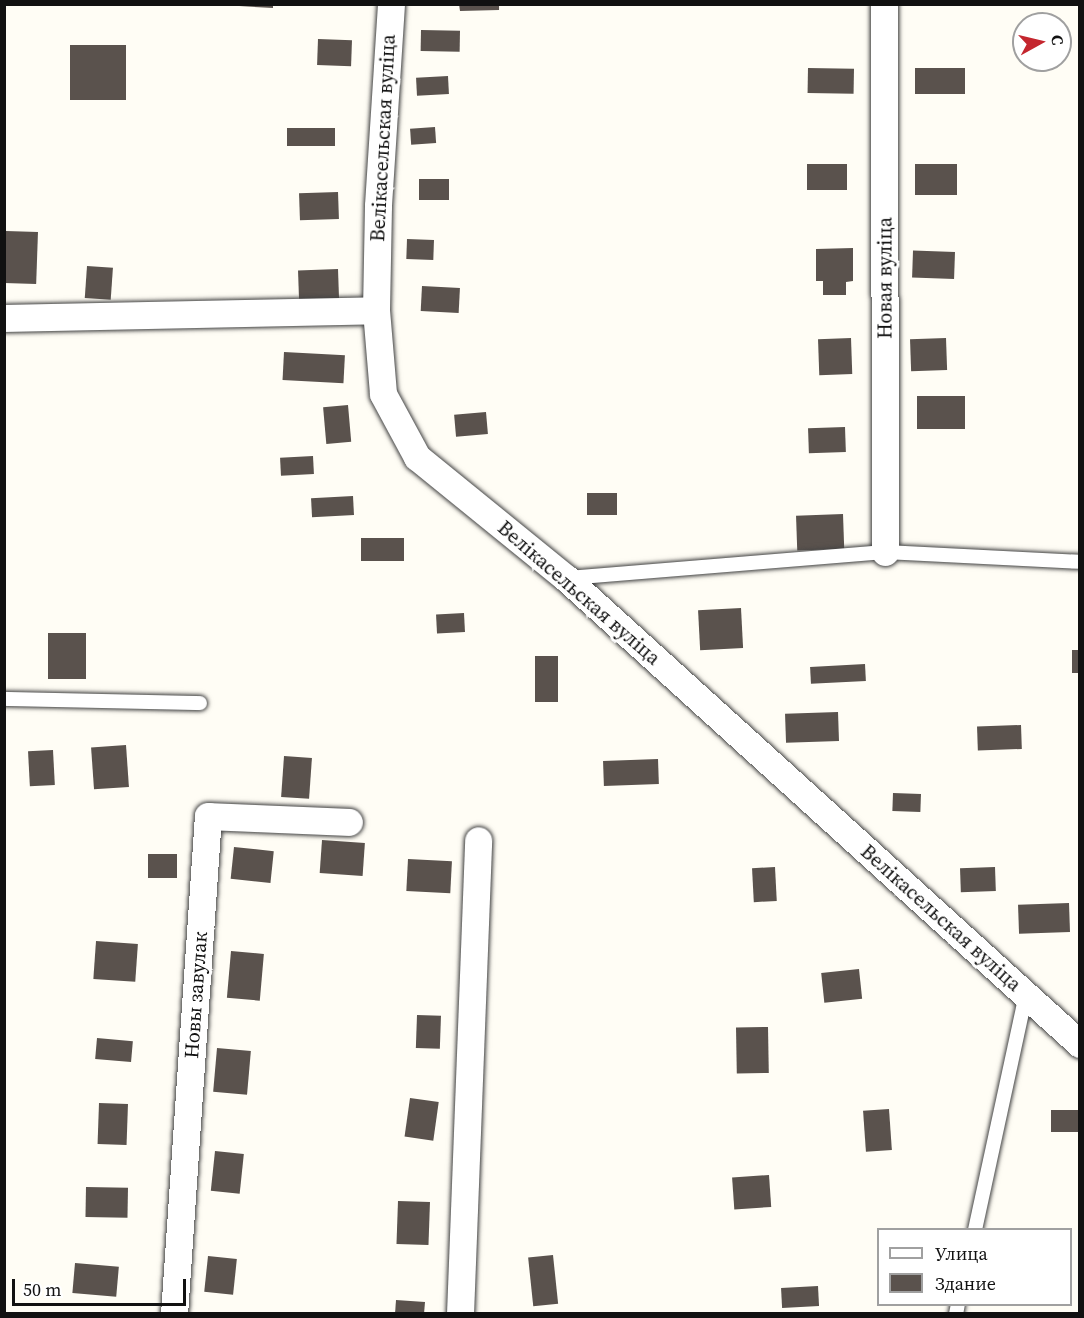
<!DOCTYPE html>
<meta charset="utf-8">
<style>
body{margin:0}
#map{position:relative;width:1084px;height:1318px;overflow:hidden;background:#fffdf5;font-family:"Source Serif 4",serif}
div>[style]{position:absolute}
.building>*{inset:0;background:#5a524d;transform-origin:0 0}
.roads{filter:drop-shadow(0 0 2px #444) drop-shadow(0 0 2px #444)}
.service>*{height:14px;margin:-7px;padding:0 7px;transform-origin:7px;border-radius:7px;background:#fff}
.minor>*{height:27px;margin:-13.5px;padding:0 13.5px;transform-origin:13.5px;border-radius:13.5px;background:#fff}
span{translate:-50% -50%;white-space:nowrap;text-align:center;line-height:1.15;-webkit-text-stroke:6px #fff;paint-order:stroke}
.street-label{font-size:20px;color:#111}
.frame{position:absolute;inset:0;border:6px solid #111;pointer-events:none}
.legend{position:absolute;left:877px;top:1228px;width:195px;height:78px;box-sizing:border-box;background:#fff;border:2px solid #a0a0a0;margin:0;padding:8px 10px;list-style:none;font-size:18px;color:#111}
.legend li{display:flex;align-items:center;gap:12px;height:30px}
.legend b{width:30px;border:2px solid #a0a0a0}
.north{position:absolute;left:1012px;top:12px;width:60px;height:60px;box-sizing:border-box;background:#fff;border:2px solid #a0a0a0;border-radius:50%;rotate:82deg;font-size:16px;font-weight:700;line-height:24px;text-align:center;color:#111}
.north::after{content:'';display:block;margin:auto;width:21px;height:27px;background:#c4262e;clip-path:polygon(50% 0,100% 100%,50% 72%,0 100%)}
.scale{position:absolute;left:12px;top:1279px;width:174px;height:27px;box-sizing:border-box;border:3px solid #111;border-top:0;padding-left:8px;font-size:18px;line-height:21px;white-space:nowrap;color:#111;-webkit-text-stroke:4px #fff;paint-order:stroke}
</style>
<div id="map">
<div class="building">
<div style="clip-path:polygon(239px 4px,273px 4px,273px 8px,239px 6px)"></div>
<div style="clip-path:polygon(459px 4px,499px 4px,499px 10px,460px 11px)"></div>
<div style="left:421px;top:30px;width:39px;height:21px;rotate:1deg"></div>
<div style="left:318px;top:39px;width:34px;height:26px;rotate:2deg"></div>
<div style="left:70px;top:45px;width:56px;height:55px"></div>
<div style="left:808px;top:68px;width:46px;height:25px;rotate:1deg"></div>
<div style="left:915px;top:68px;width:50px;height:26px"></div>
<div style="left:448px;top:76px;width:18px;height:32px;rotate:87deg"></div>
<div style="left:435px;top:127px;width:16px;height:25px;rotate:86deg"></div>
<div style="left:287px;top:128px;width:48px;height:18px"></div>
<div style="left:807px;top:164px;width:40px;height:26px"></div>
<div style="left:957px;top:164px;width:31px;height:42px;rotate:90deg"></div>
<div style="left:419px;top:179px;width:30px;height:21px"></div>
<div style="left:338px;top:192px;width:27px;height:39px;rotate:88deg"></div>
<div style="left:6px;top:231px;width:32px;height:52px;rotate:2deg"></div>
<div style="left:407px;top:239px;width:27px;height:20px;rotate:2deg"></div>
<div style="clip-path:polygon(853px 248px,853px 281px,846px 282px,846px 295px,823px 295px,823px 281px,816px 281px,816px 249px)"></div>
<div style="left:955px;top:252px;width:27px;height:42px;rotate:92deg"></div>
<div style="left:87px;top:266px;width:26px;height:32px;rotate:4deg"></div>
<div style="left:338px;top:269px;width:31px;height:40px;rotate:88deg"></div>
<div style="left:422px;top:286px;width:38px;height:25px;rotate:3deg"></div>
<div style="left:851px;top:338px;width:36px;height:33px;rotate:88deg"></div>
<div style="left:946px;top:338px;width:32px;height:36px;rotate:88deg"></div>
<div style="left:284px;top:352px;width:61px;height:28px;rotate:3deg"></div>
<div style="left:917px;top:396px;width:48px;height:33px"></div>
<div style="left:348px;top:405px;width:37px;height:25px;rotate:85deg"></div>
<div style="left:486px;top:412px;width:22px;height:32px;rotate:85deg"></div>
<div style="left:845px;top:427px;width:25px;height:37px;rotate:88deg"></div>
<div style="left:313px;top:456px;width:18px;height:33px;rotate:87deg"></div>
<div style="left:587px;top:493px;width:30px;height:22px"></div>
<div style="left:353px;top:496px;width:19px;height:42px;rotate:87deg"></div>
<div style="left:843px;top:514px;width:35px;height:47px;rotate:88deg"></div>
<div style="left:361px;top:538px;width:43px;height:23px"></div>
<div style="left:741px;top:608px;width:40px;height:43px;rotate:87deg"></div>
<div style="left:464px;top:613px;width:19px;height:28px;rotate:87deg"></div>
<div style="left:48px;top:633px;width:38px;height:46px"></div>
<div style="left:1072px;top:650px;width:8px;height:23px"></div>
<div style="left:535px;top:656px;width:23px;height:46px"></div>
<div style="left:865px;top:664px;width:17px;height:55px;rotate:87deg"></div>
<div style="left:838px;top:712px;width:29px;height:53px;rotate:88deg"></div>
<div style="left:1021px;top:725px;width:24px;height:44px;rotate:88deg"></div>
<div style="left:126px;top:745px;width:42px;height:35px;rotate:86deg"></div>
<div style="left:53px;top:750px;width:35px;height:25px;rotate:87deg"></div>
<div style="left:284px;top:756px;width:28px;height:41px;rotate:4deg"></div>
<div style="left:658px;top:759px;width:25px;height:55px;rotate:88deg"></div>
<div style="left:893px;top:793px;width:28px;height:18px;rotate:2deg"></div>
<div style="left:322px;top:840px;width:43px;height:33px;rotate:4deg"></div>
<div style="left:234px;top:847px;width:40px;height:32px;rotate:6deg"></div>
<div style="left:148px;top:854px;width:29px;height:24px"></div>
<div style="left:408px;top:859px;width:44px;height:32px;rotate:3deg"></div>
<div style="left:775px;top:867px;width:34px;height:23px;rotate:87deg"></div>
<div style="left:995px;top:867px;width:24px;height:35px;rotate:88deg"></div>
<div style="left:1069px;top:903px;width:29px;height:51px;rotate:88deg"></div>
<div style="left:96px;top:941px;width:42px;height:38px;rotate:4deg"></div>
<div style="left:231px;top:951px;width:33px;height:47px;rotate:5deg"></div>
<div style="left:859px;top:969px;width:30px;height:38px;rotate:84deg"></div>
<div style="left:417px;top:1015px;width:24px;height:33px;rotate:2deg"></div>
<div style="left:768px;top:1027px;width:46px;height:32px;rotate:89deg"></div>
<div style="left:97px;top:1038px;width:36px;height:21px;rotate:5deg"></div>
<div style="left:217px;top:1048px;width:34px;height:44px;rotate:5deg"></div>
<div style="left:410px;top:1098px;width:29px;height:39px;rotate:8deg"></div>
<div style="left:99px;top:1103px;width:29px;height:41px;rotate:2deg"></div>
<div style="left:889px;top:1109px;width:41px;height:26px;rotate:86deg"></div>
<div style="left:1080px;top:1110px;width:22px;height:29px;rotate:90deg"></div>
<div style="left:215px;top:1151px;width:29px;height:40px;rotate:6deg"></div>
<div style="left:769px;top:1175px;width:32px;height:37px;rotate:86deg"></div>
<div style="left:86px;top:1187px;width:42px;height:30px;rotate:1deg"></div>
<div style="left:398px;top:1201px;width:32px;height:43px;rotate:2deg"></div>
<div style="left:553px;top:1255px;width:49px;height:25px;rotate:84deg"></div>
<div style="left:208px;top:1256px;width:29px;height:36px;rotate:6deg"></div>
<div style="left:75px;top:1263px;width:44px;height:30px;rotate:5deg"></div>
<div style="left:818px;top:1286px;width:20px;height:37px;rotate:87deg"></div>
<div style="clip-path:polygon(396px 1300px,425px 1302px,424px 1314px,395px 1314px)"></div>
</div>
<div class="roads">
<div class="service">
<div style="left:568px;top:578px;width:318px;rotate:-4.7deg"></div>
<div style="left:885px;top:552px;width:195px;rotate:2.9deg"></div>
<div style="left:4px;top:699px;width:196px;rotate:1.2deg"></div>
<div style="left:975px;top:1230px;width:240px;rotate:-77.8deg"></div>
<div style="left:956px;top:1314px;width:10px;rotate:-79deg"></div>
</div>
<div class="minor">
<div style="left:391px;top:4px;width:202px;rotate:93.7deg"></div>
<div style="left:378px;top:206px;width:104px;rotate:91.1deg"></div>
<div style="left:376px;top:310px;width:84px;rotate:85.2deg"></div>
<div style="left:383px;top:394px;width:72px;rotate:61.6deg"></div>
<div style="left:417px;top:457px;width:192px;rotate:39.1deg"></div>
<div style="left:566px;top:578px;width:694px;rotate:42.2deg"></div>
<div style="left:884px;top:4px;width:548px;rotate:89.9deg"></div>
<div style="left:4px;top:318px;width:372px;rotate:-1.2deg"></div>
<div style="left:174px;top:1314px;width:499px;rotate:-86.1deg"></div>
<div style="left:208px;top:816px;width:141px;rotate:2.4deg"></div>
<div style="left:460px;top:1314px;width:474px;rotate:-87.8deg"></div>
</div>
</div>
<div class="street-label">
<span style="left:383px;top:138px;rotate:-87deg">Велікасельская вуліца</span>
<span style="left:885px;top:278px;rotate:-90deg">Новая вуліца</span>
<span style="left:579px;top:593px;rotate:41deg">Велікасельская вуліца</span>
<span style="left:941px;top:918px;rotate:42deg">Велікасельская вуліца</span>
<span style="left:196px;top:995px;rotate:-86deg">Новы завулак</span>
</div>
<div class="frame"></div>
<ul class="legend">
<li><b style="height:8px;background:#fff"></b>Улица</li>
<li><b style="height:16px;background:#5a524d"></b>Здание</li>
</ul>
<div class="north">С</div>
<div class="scale">50 m</div>
</div>
